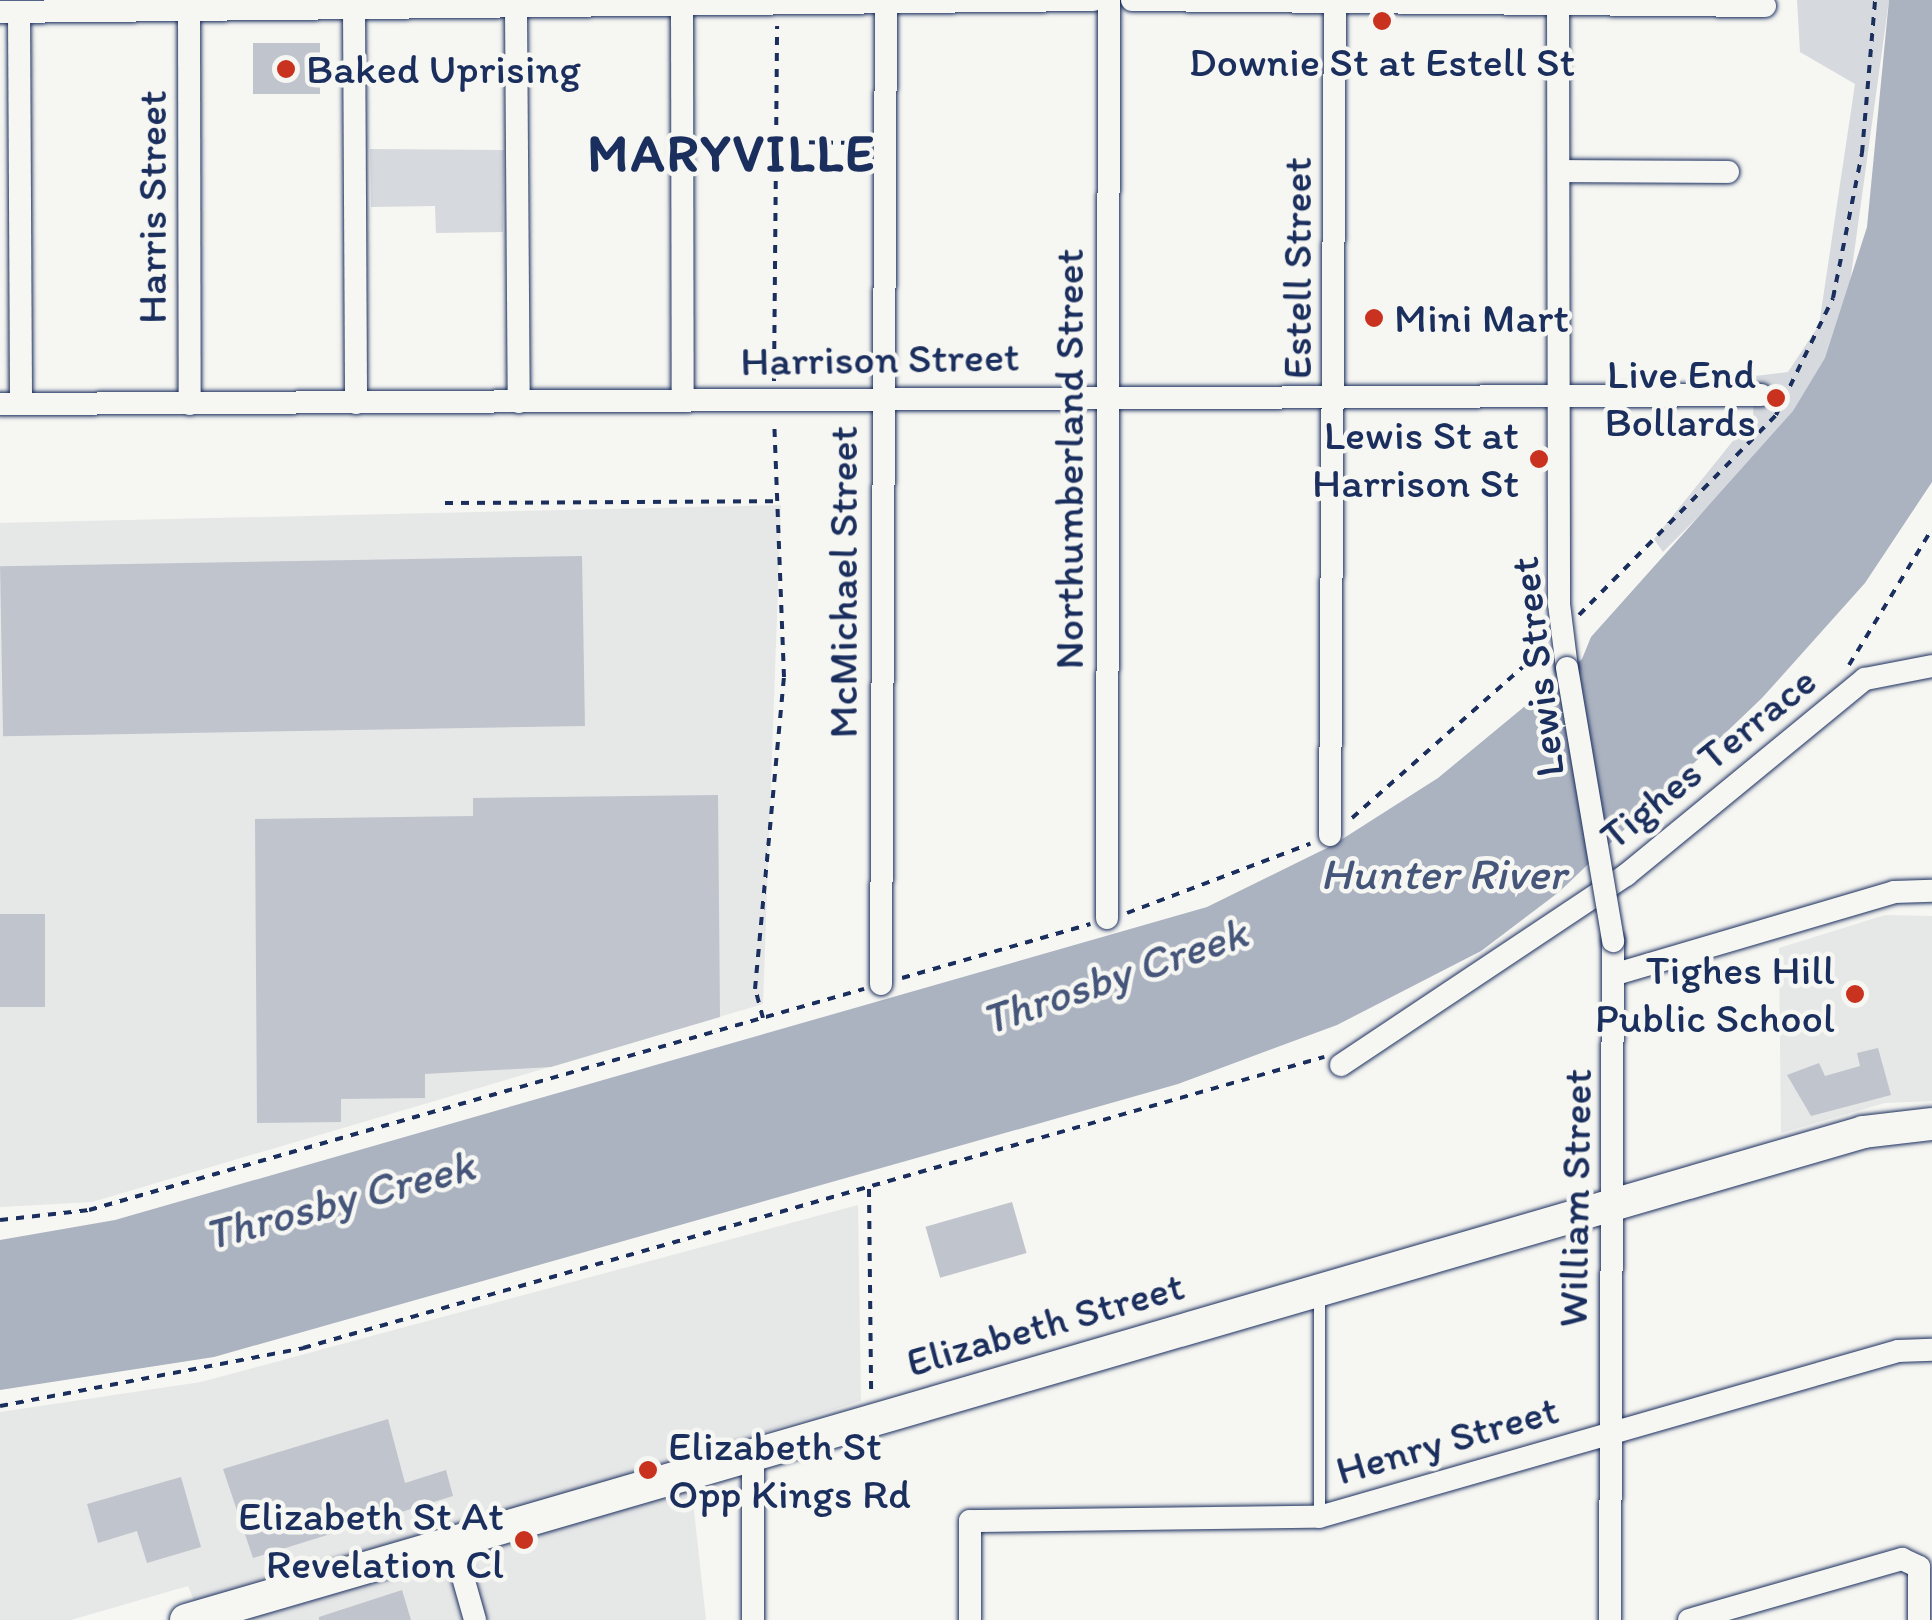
<!DOCTYPE html>
<style>
body{margin:0}
#map{position:relative;width:1932px;height:1620px;overflow:hidden;background:#f6f6f2;font-family:Itim,sans-serif}
div>[style]{position:absolute}
.built>*{inset:0;background:#e6e7e7}
.green>*{inset:0;background:#d6d9dd}
.water>*{inset:0;background:#abb2c0}
.building>*{inset:0;background:#c0c4cd;transform-origin:0 0}
.path>*{height:4px;margin-top:-2px;transform-origin:0;background:repeating-linear-gradient(90deg,#1b2f5e 0 8px,transparent 0 16px)}
.roads{filter:drop-shadow(0 0 2px #1b2f5e) drop-shadow(0 0 2px #1b2f5e)}
.lane>*{height:11px;margin:-5.5px;padding:0 5.5px;transform-origin:5.5px;border-radius:5.5px;background:#f6f6f2}
.street>*{height:22px;margin:-11px;padding:0 11px;transform-origin:11px;border-radius:11px;background:#f6f6f2}
.secondary>*{height:32px;margin:-16px;padding:0 16px;transform-origin:16px;border-radius:16px;background:#f6f6f2}
.bridges{filter:drop-shadow(0 0 2px #1b2f5e) drop-shadow(0 0 2px #1b2f5e)}
.street-bridge>*{height:22px;margin:-11px;padding:0 11px;transform-origin:11px;border-radius:11px;background:#f6f6f2}
.dots>*{width:28px;height:28px;translate:-50% -50%;box-sizing:border-box;border:5px solid #f6f6f2;border-radius:50%}
span{translate:-50% -50%;white-space:nowrap;text-align:center;line-height:1.15;-webkit-text-stroke:9px #f6f6f2;paint-order:stroke}
.poi-label{font-size:42px;color:#1b2f5e}
.left{translate:0 -50%;text-align:left}
.right{translate:-100% -50%;text-align:right}
.street-label{font-size:42px;color:#1b2f5e}
.water-label{font-size:45px;color:#46567b;font-style:italic}
.district-label{font-size:52px;color:#1b2f5e;font-weight:700;letter-spacing:2.5px}
</style>
<div id="map">
<div class="built">
<div style="clip-path:polygon(781px 505px,763px 1004px,92px 1202px,0 1207px,0 523px)"></div>
<div style="clip-path:polygon(1885px 915px,1932px 916px,1932px 1101px,1885px 1103px,1781px 1133px,1779px 948px)"></div>
<div style="clip-path:polygon(858px 1205px,861px 1401px,688px 1456px,706px 1620px,202px 1620px,188px 1586px,71px 1620px,0 1620px,0 1412px,201px 1382px)"></div>
</div>
<div class="green">
<div style="clip-path:polygon(1797px 0,1889px 0,1848px 297px,1822px 369px,1780px 435px,1663px 552px,1654px 539px,1753px 416px,1755px 376px,1788px 372px,1819px 325px,1855px 84px,1800px 52px)"></div>
<div style="clip-path:polygon(370px 149px,504px 150px,503px 232px,436px 233px,435px 206px,371px 207px)"></div>
</div>
<div class="water">
<div style="clip-path:polygon(1889px 0,1932px 0,1932px 482px,1865px 583px,1762px 698px,1559px 892px,1481px 951px,1337px 1025px,1178px 1084px,214px 1357px,0 1390px,0 1240px,115px 1220px,1207px 907px,1333px 845px,1438px 778px,1582px 659px,1591px 637px,1793px 411px,1825px 358px,1867px 227px)"></div>
</div>
<div class="building">
<div style="left:320px;top:43px;width:51px;height:67px;rotate:90deg"></div>
<div style="left:582px;top:556px;width:170px;height:582px;rotate:89deg"></div>
<div style="clip-path:polygon(718px 795px,720px 1017px,551px 1067px,425px 1074px,425px 1098px,341px 1099px,341px 1122px,257px 1123px,255px 819px,473px 816px,473px 798px)"></div>
<div style="left:45px;top:914px;width:93px;height:45px;rotate:90deg"></div>
<div style="clip-path:polygon(1878px 1048px,1891px 1095px,1811px 1116px,1787px 1075px,1819px 1063px,1825px 1076px,1860px 1066px,1857px 1053px)"></div>
<div style="left:1012px;top:1202px;width:53px;height:90px;rotate:74deg"></div>
<div style="clip-path:polygon(388px 1419px,405px 1483px,446px 1470px,453px 1496px,253px 1558px,223px 1469px)"></div>
<div style="clip-path:polygon(181px 1477px,201px 1547px,147px 1563px,137px 1531px,98px 1543px,87px 1504px)"></div>
<div style="clip-path:polygon(402px 1590px,411px 1620px,319px 1620px,319px 1617px)"></div>
</div>
<div class="path">
<div style="left:777px;top:142px;width:90px;rotate:0.6deg"></div>
<div style="left:774px;top:381px;width:355px;rotate:-89.5deg"></div>
<div style="left:445px;top:503px;width:328px;rotate:-0.3deg"></div>
<div style="left:1579px;top:615px;width:281px;rotate:-45.4deg"></div>
<div style="left:1776px;top:415px;width:130px;rotate:-64deg"></div>
<div style="left:1833px;top:298px;width:148px;rotate:-78.7deg"></div>
<div style="left:1862px;top:153px;width:154px;rotate:-85.1deg"></div>
<div style="left:1849px;top:665px;width:159px;rotate:-58.6deg"></div>
<div style="left:1352px;top:818px;width:255px;rotate:-41.5deg"></div>
<div style="left:1127px;top:913px;width:196px;rotate:-20.7deg"></div>
<div style="left:902px;top:978px;width:196px;rotate:-16deg"></div>
<div style="left:763px;top:1018px;width:30px;rotate:-105deg"></div>
<div style="left:755px;top:989px;width:313px;rotate:-84.7deg"></div>
<div style="left:784px;top:677px;width:256px;rotate:-92.2deg"></div>
<div style="left:869px;top:1189px;width:205px;rotate:89.4deg"></div>
<div style="left:0;top:1220px;width:90px;rotate:-6.4deg"></div>
<div style="left:89px;top:1210px;width:806px;rotate:-15.92deg"></div>
<div style="left:0;top:1406px;width:309px;rotate:-10.8deg"></div>
<div style="left:303px;top:1348px;width:1062px;rotate:-15.91deg"></div>
</div>
<div class="roads">
<div class="lane">
<div style="left:1319px;top:1517px;width:221px;rotate:-90deg"></div>
</div>
<div class="street">
<div style="left:1132px;top:0;width:633px;rotate:0.54deg"></div>
<div style="left:1558px;top:4px;width:600px;rotate:89.9deg"></div>
<div style="left:1559px;top:604px;width:64px;rotate:82.9deg"></div>
<div style="left:682px;top:8px;width:392px;rotate:89.9deg"></div>
<div style="left:354px;top:9px;width:394px;rotate:89.7deg"></div>
<div style="left:516px;top:10px;width:392px;rotate:89.6deg"></div>
<div style="left:189px;top:11px;width:393px;rotate:89.9deg"></div>
<div style="left:0;top:12px;width:1093px;rotate:-0.63deg"></div>
<div style="left:19px;top:12px;width:392px;rotate:89.7deg"></div>
<div style="left:1560px;top:171px;width:168px;rotate:0.3deg"></div>
<div style="left:0;top:404px;width:1761px;rotate:-0.29deg"></div>
<div style="left:1330px;top:835px;width:835px;rotate:-89.66deg"></div>
<div style="left:1107px;top:918px;width:918px;rotate:-89.88deg"></div>
<div style="left:1616px;top:974px;width:290px;rotate:-16.4deg"></div>
<div style="left:1894px;top:892px;width:38px;rotate:-2deg"></div>
<div style="left:881px;top:984px;width:984px;rotate:-89.71deg"></div>
<div style="left:1341px;top:1065px;width:343px;rotate:-33.7deg"></div>
<div style="left:1626px;top:875px;width:309px;rotate:-39.4deg"></div>
<div style="left:1865px;top:679px;width:68px;rotate:-11deg"></div>
<div style="left:753px;top:1454px;width:166px;rotate:90deg"></div>
<div style="left:453px;top:1542px;width:81px;rotate:74.2deg"></div>
<div style="left:970px;top:1620px;width:99px;rotate:-90deg"></div>
<div style="left:970px;top:1521px;width:349px;rotate:-0.7deg"></div>
<div style="left:1319px;top:1517px;width:602px;rotate:-16deg"></div>
<div style="left:1898px;top:1351px;width:34px;rotate:-2deg"></div>
<div style="left:1610px;top:1620px;width:679px;rotate:-89.75deg"></div>
<div style="left:1689px;top:1620px;width:222px;rotate:-16deg"></div>
<div style="left:1902px;top:1559px;width:19px;rotate:25deg"></div>
<div style="left:1919px;top:1567px;width:53px;rotate:90deg"></div>
</div>
<div class="secondary">
<div style="left:186px;top:1620px;width:1747px;rotate:-16.22deg"></div>
<div style="left:1863px;top:1132px;width:69px;rotate:-6.6deg"></div>
</div>
</div>
<div class="bridges">
<div class="street-bridge">
<div style="left:1567px;top:668px;width:277px;rotate:80.4deg"></div>
</div>
</div>
<div class="dots">
<div style="left:1382px;top:21px;background:#c8321e"></div>
<div style="left:286px;top:69px;background:#c8321e"></div>
<div style="left:1374px;top:318px;background:#c8321e"></div>
<div style="left:1776px;top:398px;background:#c8321e"></div>
<div style="left:1539px;top:459px;background:#c8321e"></div>
<div style="left:1855px;top:994px;background:#c8321e"></div>
<div style="left:648px;top:1470px;background:#c8321e"></div>
<div style="left:524px;top:1540px;background:#c8321e"></div>
</div>
<div class="poi-label">
<span style="left:1382px;top:62px">Downie St at Estell St</span>
<span class="left" style="left:306px;top:69px">Baked Uprising</span>
<span class="left" style="left:1394px;top:318px">Mini Mart</span>
<span class="right" style="left:1756px;top:398px">Live End<br>Bollards</span>
<span class="right" style="left:1519px;top:459px">Lewis St at<br>Harrison St</span>
<span class="right" style="left:1835px;top:994px">Tighes Hill<br>Public School</span>
<span class="left" style="left:668px;top:1470px">Elizabeth St<br>Opp Kings Rd</span>
<span class="right" style="left:504px;top:1540px">Elizabeth St At<br>Revelation Cl</span>
</div>
<div class="street-label">
<span style="left:152px;top:207px;rotate:-90deg">Harris Street</span>
<span style="left:1297px;top:268px;rotate:-90deg">Estell Street</span>
<span style="left:880px;top:359px;rotate:-1deg">Harrison Street</span>
<span style="left:1069px;top:459px;rotate:-90deg">Northumberland Street</span>
<span style="left:843px;top:582px;rotate:-90deg">McMichael Street</span>
<span style="left:1537px;top:667px;rotate:-97deg">Lewis Street</span>
<span style="left:1708px;top:758px;rotate:-39deg">Tighes Terrace</span>
<span style="left:1575px;top:1198px;rotate:-89deg">William Street</span>
<span style="left:1045px;top:1324px;rotate:-16deg">Elizabeth Street</span>
<span style="left:1447px;top:1440px;rotate:-16deg">Henry Street</span>
</div>
<div class="water-label">
<span style="left:1443px;top:874px">Hunter River</span>
<span style="left:1114px;top:976px;rotate:-19deg">Throsby Creek</span>
<span style="left:339px;top:1200px;rotate:-15deg">Throsby Creek</span>
</div>
<div class="district-label">
<span style="left:732px;top:154px">MARYVILLE</span>
</div>
</div>
